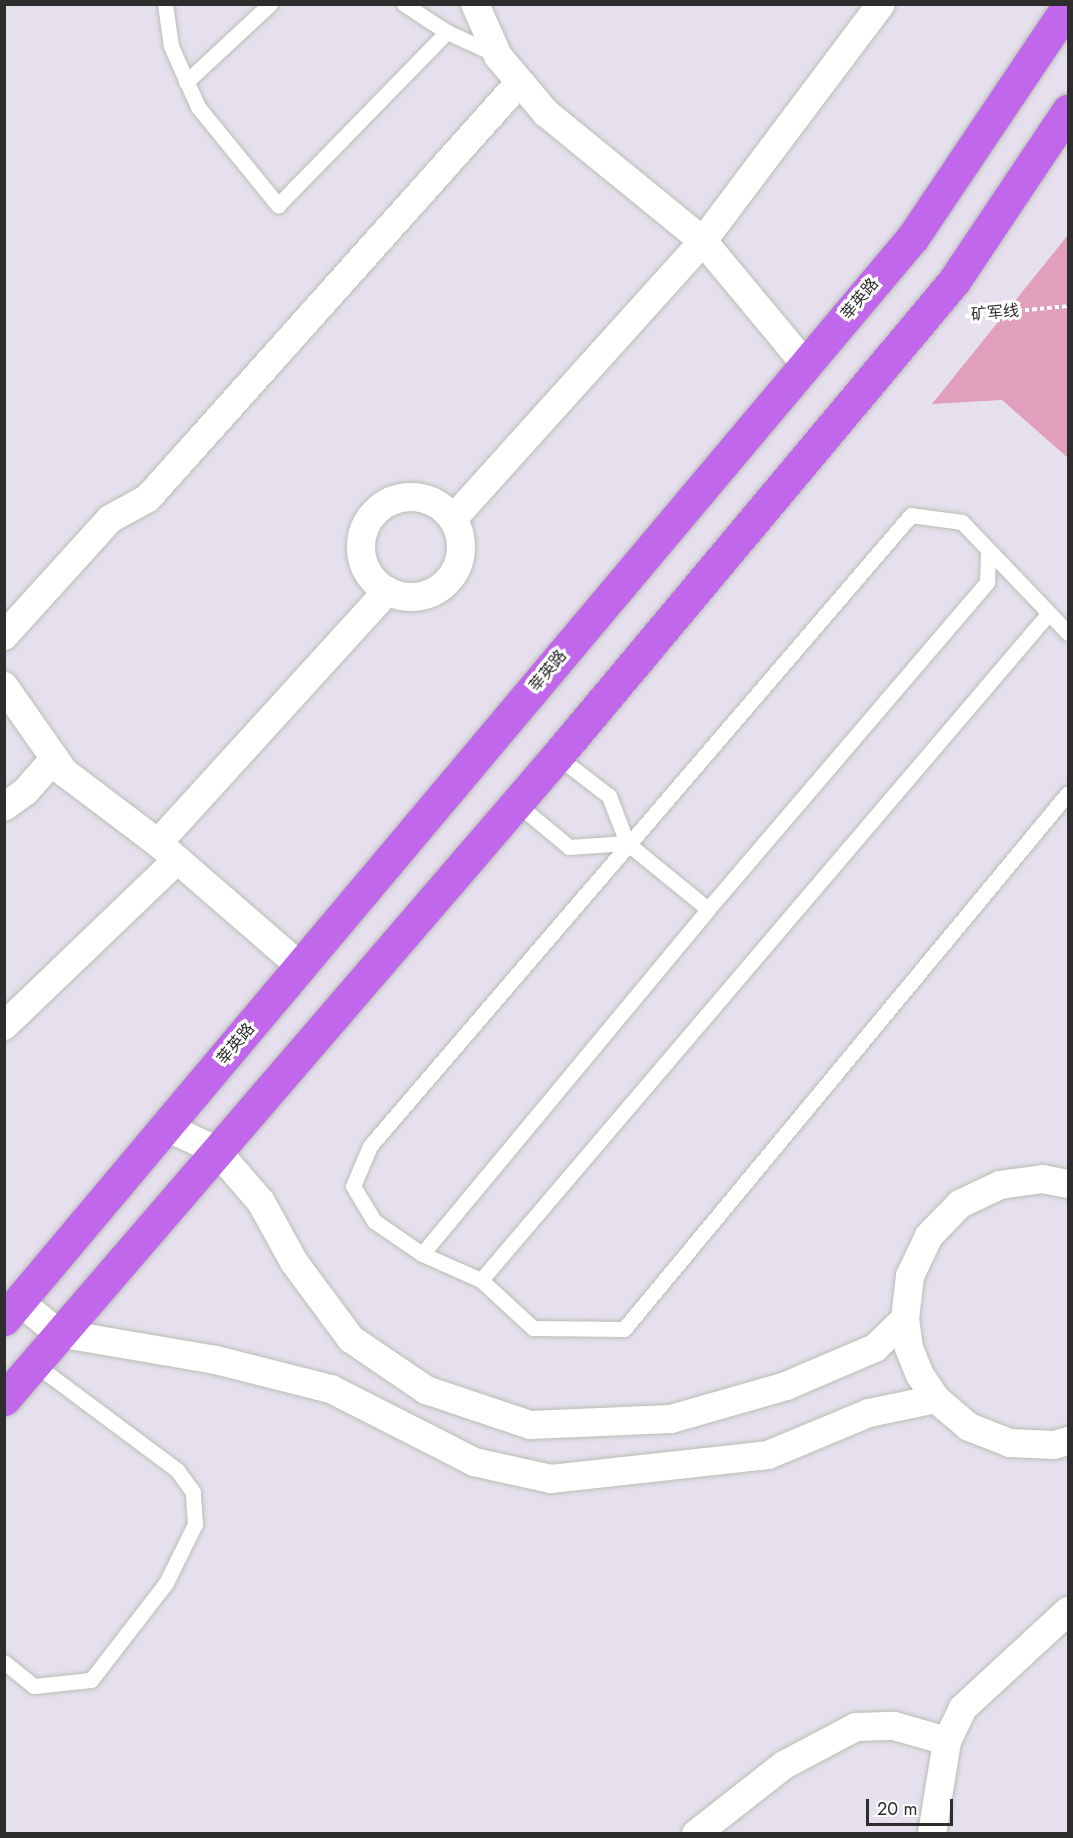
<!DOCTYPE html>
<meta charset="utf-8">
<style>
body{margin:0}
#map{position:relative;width:1073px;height:1838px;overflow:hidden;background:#e6e0ee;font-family:Jost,"Noto Sans SC",sans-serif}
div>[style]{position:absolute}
.green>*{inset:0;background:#e19fbc}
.path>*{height:4px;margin-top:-2px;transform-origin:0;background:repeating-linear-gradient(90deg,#fff 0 4.5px,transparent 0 7.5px)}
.roads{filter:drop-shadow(0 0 2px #b7bfb3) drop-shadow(0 0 2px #b7bfb3)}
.service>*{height:15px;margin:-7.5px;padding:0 7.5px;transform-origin:7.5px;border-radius:7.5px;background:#fff}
.minor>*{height:28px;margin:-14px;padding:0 14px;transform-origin:14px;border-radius:14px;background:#fff}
.minor>.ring{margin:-14px;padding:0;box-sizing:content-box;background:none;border:28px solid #fff;border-radius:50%}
.primary>*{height:33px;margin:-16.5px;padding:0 16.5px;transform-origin:16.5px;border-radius:16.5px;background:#c067eb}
span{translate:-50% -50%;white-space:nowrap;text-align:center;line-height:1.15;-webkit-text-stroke:6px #fff;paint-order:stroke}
.street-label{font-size:16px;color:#2d2d2d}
.frame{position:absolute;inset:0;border:6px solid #2d2d2d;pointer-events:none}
.scale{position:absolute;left:866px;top:1799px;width:87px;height:27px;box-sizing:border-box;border:3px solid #2d2d2d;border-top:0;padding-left:8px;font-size:18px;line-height:21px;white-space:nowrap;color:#2d2d2d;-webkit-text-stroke:4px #fff;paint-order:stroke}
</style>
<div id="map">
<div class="green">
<div style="clip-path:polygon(1068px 235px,1068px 458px,1002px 400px,932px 404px)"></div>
</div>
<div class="path">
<div style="left:965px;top:316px;width:103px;rotate:-5.5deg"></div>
</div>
<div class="roads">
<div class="service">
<div style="left:165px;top:4px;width:42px;rotate:81.9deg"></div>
<div style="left:171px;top:46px;width:67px;rotate:66.1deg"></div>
<div style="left:198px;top:107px;width:127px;rotate:50.8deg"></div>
<div style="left:278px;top:205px;width:242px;rotate:-45.7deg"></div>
<div style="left:447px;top:32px;width:53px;rotate:24.6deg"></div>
<div style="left:404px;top:4px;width:51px;rotate:33.1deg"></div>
<div style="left:186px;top:82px;width:115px;rotate:-42.9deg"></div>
<div style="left:1068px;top:633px;width:153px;rotate:-133.7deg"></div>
<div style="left:962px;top:522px;width:51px;rotate:-172.2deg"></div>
<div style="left:911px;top:515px;width:831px;rotate:130.61deg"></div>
<div style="left:370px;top:1146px;width:43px;rotate:113deg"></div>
<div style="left:353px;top:1186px;width:41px;rotate:59deg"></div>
<div style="left:374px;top:1221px;width:58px;rotate:34.5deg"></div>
<div style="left:422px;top:1254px;width:64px;rotate:23.8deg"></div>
<div style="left:481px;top:1280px;width:71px;rotate:42.7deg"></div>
<div style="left:533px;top:1328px;width:91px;rotate:0.6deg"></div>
<div style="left:624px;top:1329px;width:696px;rotate:-50.36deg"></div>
<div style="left:557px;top:756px;width:66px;rotate:37.6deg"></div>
<div style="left:609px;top:796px;width:50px;rotate:69deg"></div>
<div style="left:627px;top:843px;width:104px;rotate:39.2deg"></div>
<div style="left:516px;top:803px;width:69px;rotate:39.7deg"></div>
<div style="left:569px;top:847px;width:58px;rotate:-3.9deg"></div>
<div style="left:422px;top:1254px;width:448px;rotate:-50.3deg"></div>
<div style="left:708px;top:909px;width:430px;rotate:-49.5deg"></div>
<div style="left:987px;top:582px;width:29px;rotate:-88deg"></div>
<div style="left:481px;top:1280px;width:875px;rotate:-49.59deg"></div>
<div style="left:4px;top:1662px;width:38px;rotate:39deg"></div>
<div style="left:34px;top:1686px;width:57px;rotate:-6deg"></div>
<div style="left:91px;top:1680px;width:123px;rotate:-52.3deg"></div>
<div style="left:166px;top:1583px;width:66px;rotate:-63.8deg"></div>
<div style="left:195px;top:1524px;width:32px;rotate:-94deg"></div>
<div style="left:193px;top:1492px;width:27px;rotate:-126deg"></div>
<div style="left:177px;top:1470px;width:177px;rotate:-143.3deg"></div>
</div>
<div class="minor">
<div style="left:475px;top:4px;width:57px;rotate:66.1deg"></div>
<div style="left:498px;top:56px;width:75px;rotate:49.9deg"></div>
<div style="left:546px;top:113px;width:203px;rotate:39.2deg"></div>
<div style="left:703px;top:241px;width:160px;rotate:50.3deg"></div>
<div class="ring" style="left:361px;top:497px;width:72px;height:72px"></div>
<div style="left:453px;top:519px;width:374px;rotate:-48deg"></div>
<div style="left:703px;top:241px;width:296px;rotate:-53.1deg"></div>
<div style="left:4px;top:636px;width:158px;rotate:-47.8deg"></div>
<div style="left:110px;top:519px;width:43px;rotate:-28.9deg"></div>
<div style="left:148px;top:498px;width:558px;rotate:-48.2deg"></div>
<div style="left:4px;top:686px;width:105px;rotate:55.1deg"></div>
<div style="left:64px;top:772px;width:118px;rotate:37.1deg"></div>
<div style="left:158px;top:843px;width:189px;rotate:40.9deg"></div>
<div style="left:4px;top:807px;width:26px;rotate:-36deg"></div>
<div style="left:25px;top:792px;width:45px;rotate:-48.6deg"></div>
<div style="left:158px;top:843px;width:341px;rotate:-47.7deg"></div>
<div style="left:4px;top:1026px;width:240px;rotate:-43.8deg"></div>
<div style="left:166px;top:1127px;width:55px;rotate:24.7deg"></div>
<div style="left:216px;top:1150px;width:69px;rotate:49.1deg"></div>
<div style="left:261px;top:1202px;width:68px;rotate:61.2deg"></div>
<div style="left:294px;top:1262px;width:96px;rotate:53.5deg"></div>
<div style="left:351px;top:1339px;width:91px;rotate:34.2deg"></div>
<div style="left:426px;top:1390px;width:110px;rotate:18.6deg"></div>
<div style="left:530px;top:1425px;width:141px;rotate:-2.4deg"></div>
<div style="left:671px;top:1419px;width:120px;rotate:-16deg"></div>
<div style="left:786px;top:1386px;width:97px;rotate:-23.1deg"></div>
<div style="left:875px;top:1348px;width:42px;rotate:-44deg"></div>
<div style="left:1068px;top:1184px;width:25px;rotate:-169deg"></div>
<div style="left:1043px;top:1179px;width:43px;rotate:172.1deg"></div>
<div style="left:1000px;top:1185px;width:44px;rotate:154.6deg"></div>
<div style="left:960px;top:1204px;width:45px;rotate:134.1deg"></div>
<div style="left:929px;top:1236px;width:44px;rotate:115.4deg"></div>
<div style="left:910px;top:1276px;width:43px;rotate:96.6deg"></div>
<div style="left:905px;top:1319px;width:29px;rotate:82deg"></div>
<div style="left:909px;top:1348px;width:29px;rotate:68deg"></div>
<div style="left:920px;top:1375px;width:29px;rotate:56deg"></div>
<div style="left:936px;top:1399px;width:43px;rotate:40.3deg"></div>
<div style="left:969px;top:1427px;width:44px;rotate:21.3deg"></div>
<div style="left:1010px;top:1443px;width:44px;rotate:2.6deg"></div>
<div style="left:1054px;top:1445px;width:15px;rotate:-16deg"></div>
<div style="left:20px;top:1302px;width:49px;rotate:39.2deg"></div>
<div style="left:58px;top:1333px;width:160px;rotate:9.7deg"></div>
<div style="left:216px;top:1360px;width:119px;rotate:14.2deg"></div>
<div style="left:331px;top:1389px;width:161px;rotate:27deg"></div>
<div style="left:474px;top:1462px;width:79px;rotate:12.4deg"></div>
<div style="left:551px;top:1479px;width:218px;rotate:-6.3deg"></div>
<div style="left:768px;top:1455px;width:109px;rotate:-22.6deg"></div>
<div style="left:869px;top:1413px;width:68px;rotate:-11.8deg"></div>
<div style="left:696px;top:1834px;width:112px;rotate:-38.1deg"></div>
<div style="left:784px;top:1765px;width:81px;rotate:-27.8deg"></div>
<div style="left:856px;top:1727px;width:38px;rotate:-2deg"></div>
<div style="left:894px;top:1726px;width:55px;rotate:15.8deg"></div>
<div style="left:932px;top:1834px;width:94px;rotate:-80.8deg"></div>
<div style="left:947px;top:1741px;width:37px;rotate:-64deg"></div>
<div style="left:963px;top:1708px;width:143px;rotate:-42.7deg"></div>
</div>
<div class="primary">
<div style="left:4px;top:1319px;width:1413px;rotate:-49.97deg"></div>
<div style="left:913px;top:237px;width:278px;rotate:-56.1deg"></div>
<div style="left:4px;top:1399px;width:848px;rotate:-49.3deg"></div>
<div style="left:557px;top:756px;width:619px;rotate:-50.11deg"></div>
<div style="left:954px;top:281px;width:205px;rotate:-56.2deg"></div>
</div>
</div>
<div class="street-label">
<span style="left:860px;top:299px;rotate:-50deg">莘英路</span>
<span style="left:995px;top:313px;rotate:-5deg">矿军线</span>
<span style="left:548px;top:671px;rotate:-50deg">莘英路</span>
<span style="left:236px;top:1044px;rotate:-50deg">莘英路</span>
</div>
<div class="frame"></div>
<div class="scale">20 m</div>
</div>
